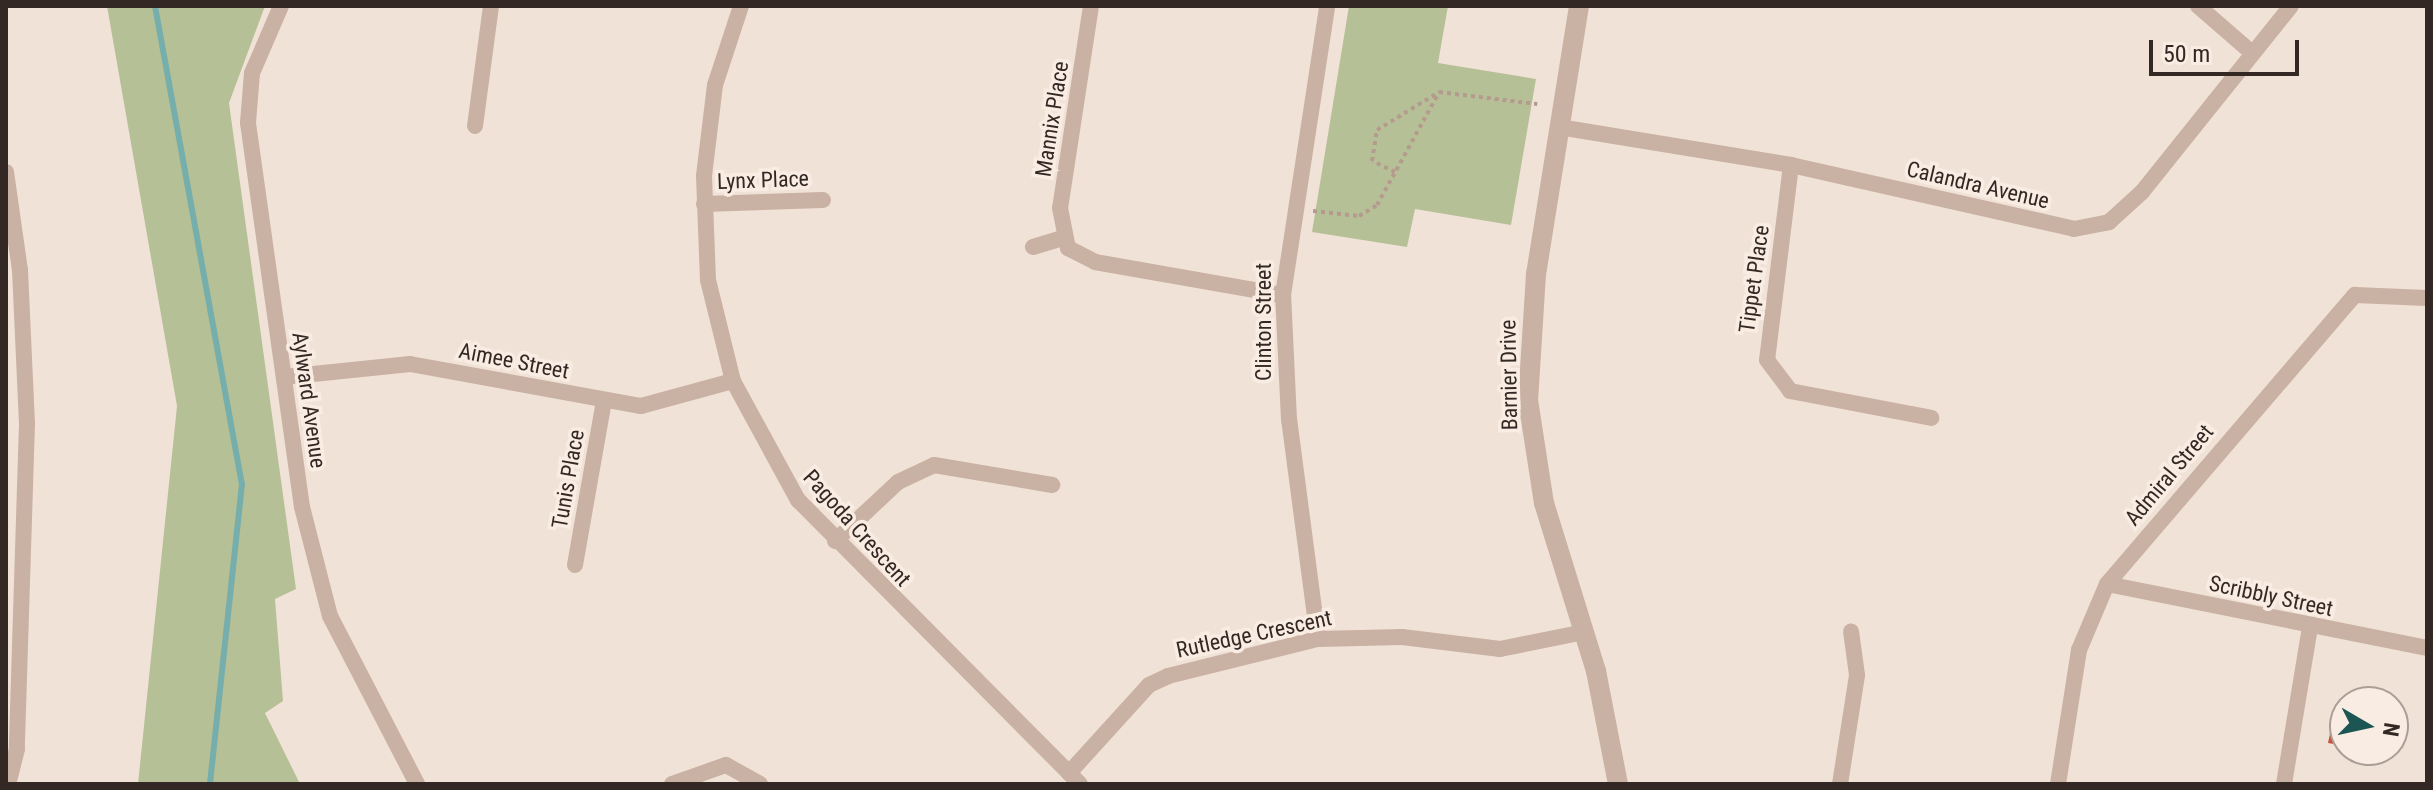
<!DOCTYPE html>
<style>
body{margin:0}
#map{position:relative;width:2433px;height:790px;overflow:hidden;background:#f1e2d7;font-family:"Roboto Condensed",sans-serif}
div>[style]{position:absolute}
.green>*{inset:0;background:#b6c097}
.stream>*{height:6px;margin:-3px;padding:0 3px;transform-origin:3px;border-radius:3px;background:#76aeac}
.building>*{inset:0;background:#c7543e}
.path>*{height:4px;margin-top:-2px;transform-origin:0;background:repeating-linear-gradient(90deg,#b49b8d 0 4px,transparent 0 8px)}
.minor>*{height:16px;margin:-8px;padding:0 8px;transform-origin:8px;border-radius:8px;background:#c9b1a3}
.tertiary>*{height:20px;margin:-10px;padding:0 10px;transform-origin:10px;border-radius:10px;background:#c9b1a3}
span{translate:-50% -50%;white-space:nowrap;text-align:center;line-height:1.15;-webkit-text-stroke:7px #f9ede3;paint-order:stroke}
.street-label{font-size:22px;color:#342825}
.frame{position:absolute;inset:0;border:8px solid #342825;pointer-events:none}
.north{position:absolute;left:2329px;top:686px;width:80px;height:80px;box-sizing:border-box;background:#f9ede3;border:2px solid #aa9e97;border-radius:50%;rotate:99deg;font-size:22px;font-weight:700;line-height:32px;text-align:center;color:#342825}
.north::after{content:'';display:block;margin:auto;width:28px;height:36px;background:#1b5554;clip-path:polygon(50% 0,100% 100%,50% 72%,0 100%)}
.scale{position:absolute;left:2149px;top:40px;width:150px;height:36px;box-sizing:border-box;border:4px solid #342825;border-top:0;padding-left:10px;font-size:24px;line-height:28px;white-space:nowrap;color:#342825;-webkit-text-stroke:6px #f9ede3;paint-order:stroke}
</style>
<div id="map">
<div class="green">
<div style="clip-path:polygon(107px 6px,265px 6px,229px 103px,296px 589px,275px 599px,283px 701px,265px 713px,300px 784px,138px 784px,177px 406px)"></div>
<div style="clip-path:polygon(1349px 6px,1448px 6px,1438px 63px,1536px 79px,1511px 225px,1415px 209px,1407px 247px,1312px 232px)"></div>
</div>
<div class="stream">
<div style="left:155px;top:6px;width:486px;rotate:79.7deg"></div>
<div style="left:242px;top:484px;width:302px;rotate:96.1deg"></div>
</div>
<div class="building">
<div style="clip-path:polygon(2345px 719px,2345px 746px,2328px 743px,2333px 720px)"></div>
</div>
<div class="path">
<div style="left:1395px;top:172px;width:25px;rotate:-154deg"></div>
<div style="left:1372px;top:161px;width:31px;rotate:-81deg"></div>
<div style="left:1377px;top:130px;width:73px;rotate:-31.5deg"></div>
<div style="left:1439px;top:92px;width:99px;rotate:7deg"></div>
<div style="left:1313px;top:211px;width:46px;rotate:6.2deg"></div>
<div style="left:1359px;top:216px;width:21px;rotate:-31deg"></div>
<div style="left:1377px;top:205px;width:127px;rotate:-61.2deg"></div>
</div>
<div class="minor">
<div style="left:281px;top:6px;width:73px;rotate:113.4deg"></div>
<div style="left:252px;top:73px;width:50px;rotate:94.6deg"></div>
<div style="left:248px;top:123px;width:388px;rotate:82deg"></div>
<div style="left:302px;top:507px;width:113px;rotate:75.6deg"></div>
<div style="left:330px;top:616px;width:189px;rotate:62.6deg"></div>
<div style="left:741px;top:6px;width:83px;rotate:108.2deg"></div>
<div style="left:715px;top:85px;width:92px;rotate:96.9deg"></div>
<div style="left:704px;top:176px;width:104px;rotate:87.8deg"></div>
<div style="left:708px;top:280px;width:104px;rotate:76.1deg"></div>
<div style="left:733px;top:381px;width:136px;rotate:61.4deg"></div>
<div style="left:798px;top:500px;width:400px;rotate:45.2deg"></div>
<div style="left:1091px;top:6px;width:204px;rotate:98.7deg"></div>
<div style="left:1060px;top:208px;width:41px;rotate:78.7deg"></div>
<div style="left:1068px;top:248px;width:30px;rotate:27deg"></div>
<div style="left:1095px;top:262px;width:191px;rotate:10deg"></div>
<div style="left:2198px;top:6px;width:69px;rotate:40.9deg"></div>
<div style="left:475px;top:126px;width:121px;rotate:-82.4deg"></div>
<div style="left:1559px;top:127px;width:235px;rotate:9.3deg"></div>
<div style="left:1791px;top:165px;width:290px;rotate:12.7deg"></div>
<div style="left:2074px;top:229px;width:36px;rotate:-11deg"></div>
<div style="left:2109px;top:222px;width:45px;rotate:-42.3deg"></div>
<div style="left:2142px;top:192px;width:238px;rotate:-51.3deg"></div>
<div style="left:1791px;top:165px;width:196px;rotate:97deg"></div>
<div style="left:1767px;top:360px;width:39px;rotate:53deg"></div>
<div style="left:1790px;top:391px;width:144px;rotate:10.8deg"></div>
<div style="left:6px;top:172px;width:99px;rotate:81.9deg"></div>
<div style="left:20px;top:270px;width:153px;rotate:87.4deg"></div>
<div style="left:27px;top:423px;width:326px;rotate:91.8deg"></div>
<div style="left:17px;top:749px;width:36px;rotate:104deg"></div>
<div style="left:704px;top:204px;width:119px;rotate:-1.9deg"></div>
<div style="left:1033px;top:247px;width:30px;rotate:-17deg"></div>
<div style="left:284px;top:377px;width:127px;rotate:-5.9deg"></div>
<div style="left:410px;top:364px;width:235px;rotate:10.3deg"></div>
<div style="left:641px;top:406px;width:95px;rotate:-15.2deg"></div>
<div style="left:835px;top:541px;width:86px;rotate:-43.1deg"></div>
<div style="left:898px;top:482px;width:40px;rotate:-25deg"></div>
<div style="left:934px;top:465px;width:120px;rotate:9.6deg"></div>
<div style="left:575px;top:565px;width:167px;rotate:-80deg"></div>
<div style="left:2107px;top:584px;width:326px;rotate:11.3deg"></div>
<div style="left:1318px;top:639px;width:221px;rotate:-97.5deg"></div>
<div style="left:1289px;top:420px;width:125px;rotate:-92.7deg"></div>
<div style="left:1283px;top:295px;width:292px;rotate:-81.3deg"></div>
<div style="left:1069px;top:773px;width:119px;rotate:-47.7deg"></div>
<div style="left:1149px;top:685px;width:21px;rotate:-25deg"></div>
<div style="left:1168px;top:676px;width:154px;rotate:-13.9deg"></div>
<div style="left:1318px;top:639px;width:84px;rotate:-1.4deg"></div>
<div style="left:1402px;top:637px;width:99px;rotate:7deg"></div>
<div style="left:1500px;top:649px;width:86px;rotate:-11.4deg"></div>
<div style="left:672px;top:784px;width:57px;rotate:-19.4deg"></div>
<div style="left:726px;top:765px;width:39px;rotate:29deg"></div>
<div style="left:1840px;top:784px;width:110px;rotate:-81.1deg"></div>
<div style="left:1857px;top:675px;width:44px;rotate:-97.8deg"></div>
<div style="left:2058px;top:784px;width:136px;rotate:-81.1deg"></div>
<div style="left:2079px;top:650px;width:72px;rotate:-67deg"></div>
<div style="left:2107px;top:584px;width:381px;rotate:-49.4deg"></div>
<div style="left:2355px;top:295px;width:72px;rotate:2.4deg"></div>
<div style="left:2284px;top:784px;width:159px;rotate:-80.6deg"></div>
</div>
<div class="tertiary">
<div style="left:1579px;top:6px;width:271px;rotate:99.1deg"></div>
<div style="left:1536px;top:274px;width:126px;rotate:93.6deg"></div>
<div style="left:1528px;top:400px;width:104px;rotate:81.2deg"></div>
<div style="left:1544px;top:503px;width:176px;rotate:72.8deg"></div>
<div style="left:1596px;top:671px;width:115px;rotate:79deg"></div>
</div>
<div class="street-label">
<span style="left:1052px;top:119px;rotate:-81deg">Mannix Place</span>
<span style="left:763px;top:180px;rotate:-2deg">Lynx Place</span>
<span style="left:1978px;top:185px;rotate:13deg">Calandra Avenue</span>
<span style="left:1754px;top:279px;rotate:-82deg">Tippet Place</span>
<span style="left:1264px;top:322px;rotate:-90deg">Clinton Street</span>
<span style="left:514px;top:361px;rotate:11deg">Aimee Street</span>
<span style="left:1509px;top:375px;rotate:-91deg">Barnier Drive</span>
<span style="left:309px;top:400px;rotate:82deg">Aylward Avenue</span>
<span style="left:2169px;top:475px;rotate:-50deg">Admiral Street</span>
<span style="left:568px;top:479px;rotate:-80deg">Tunis Place</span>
<span style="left:857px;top:528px;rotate:48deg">Pagoda Crescent</span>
<span style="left:2271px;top:596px;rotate:12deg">Scribbly Street</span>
<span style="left:1254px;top:634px;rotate:-12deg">Rutledge Crescent</span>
</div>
<div class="frame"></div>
<div class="north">N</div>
<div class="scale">50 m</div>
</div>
